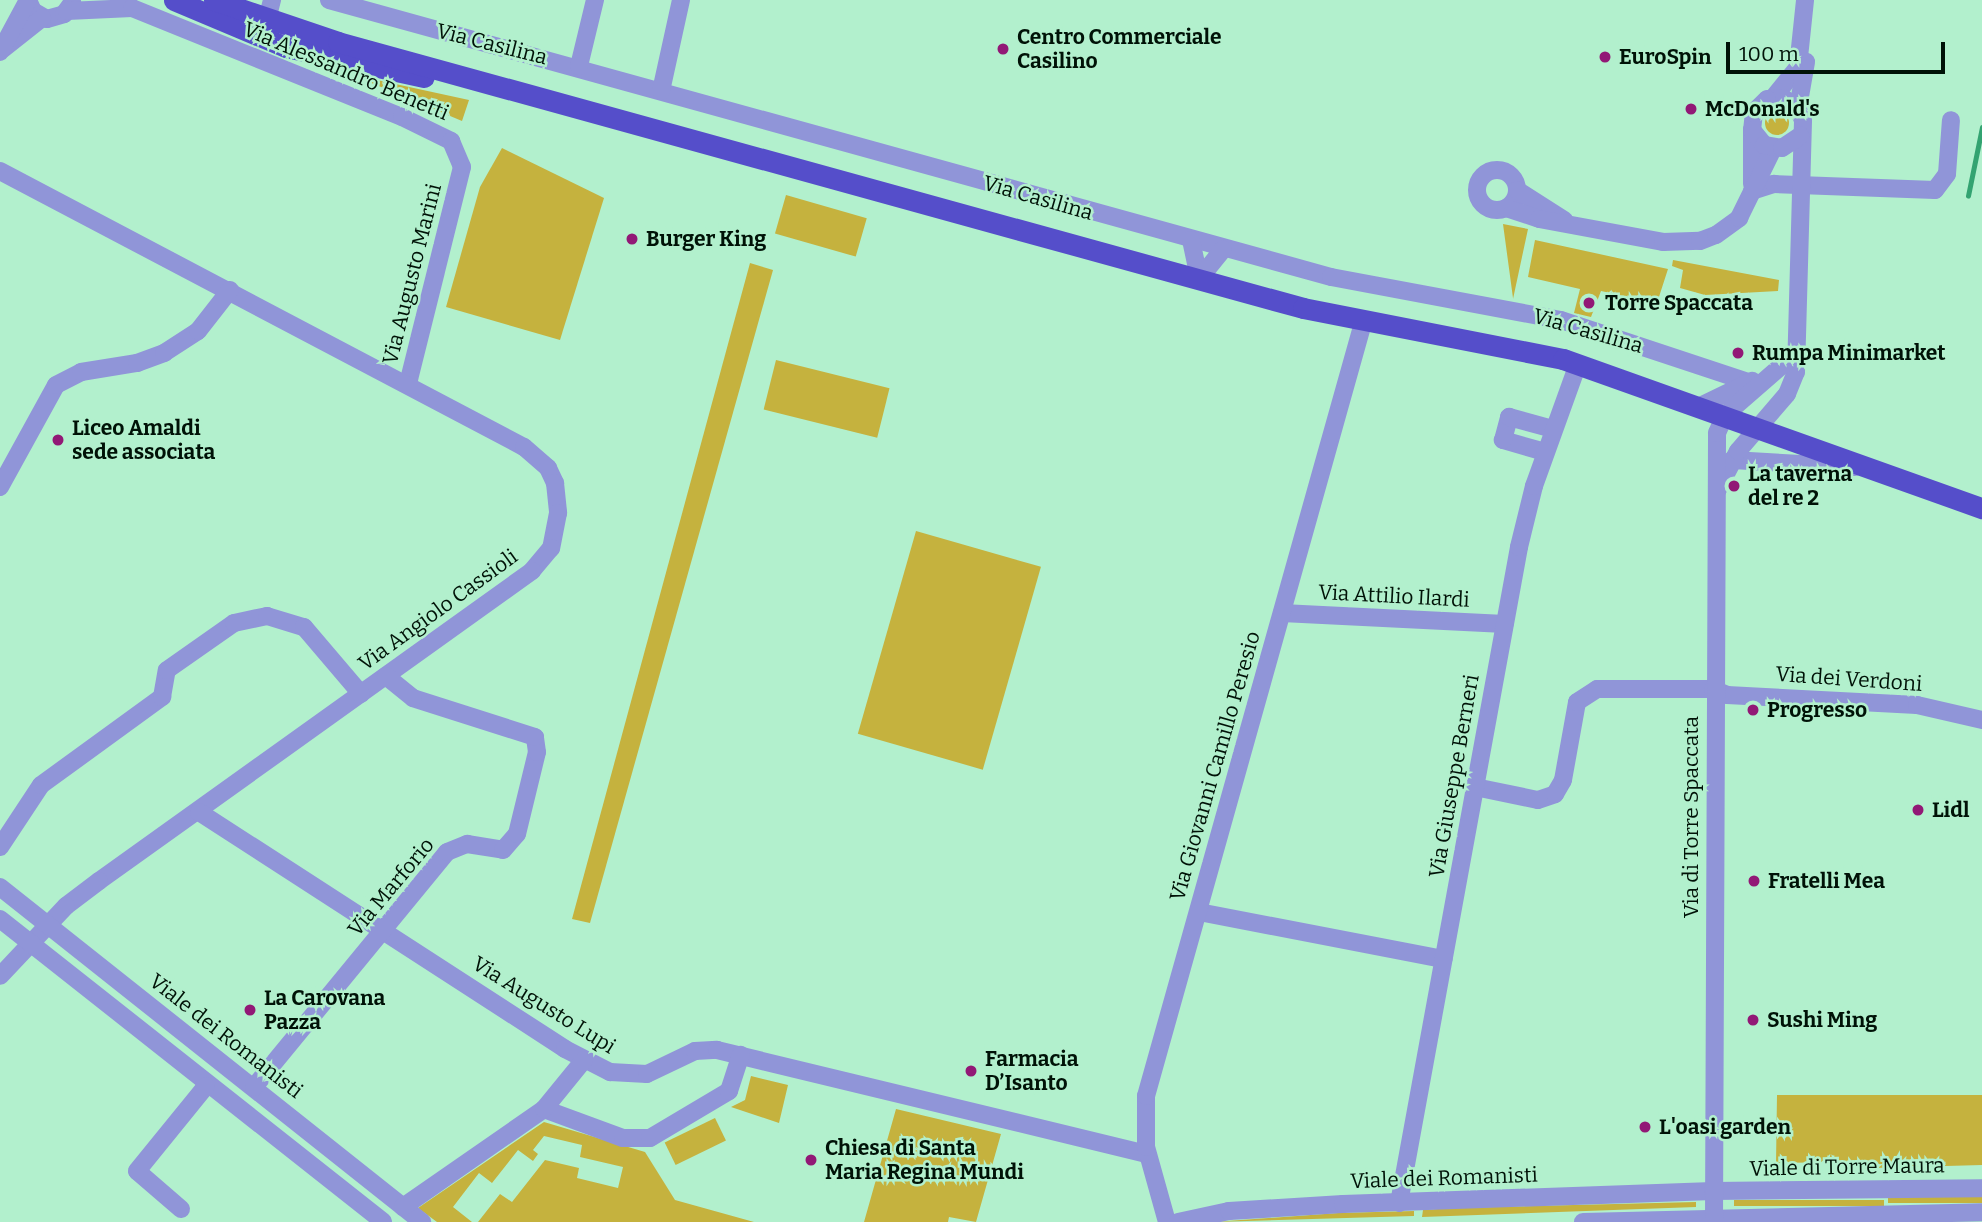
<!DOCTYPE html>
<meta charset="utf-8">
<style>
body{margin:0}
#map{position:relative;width:1982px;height:1222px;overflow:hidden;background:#b2f0cd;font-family:Bitter,serif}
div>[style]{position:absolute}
.green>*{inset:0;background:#c5b23e;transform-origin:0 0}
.round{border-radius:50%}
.stream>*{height:4.5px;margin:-2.25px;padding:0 2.25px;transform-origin:2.25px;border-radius:2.25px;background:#33a371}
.minor>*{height:18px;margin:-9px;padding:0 9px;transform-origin:9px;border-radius:9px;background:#9095d8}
.minor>.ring{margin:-9px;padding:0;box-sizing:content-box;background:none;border:18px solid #9095d8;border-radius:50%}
.major>*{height:21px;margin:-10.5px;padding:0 10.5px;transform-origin:10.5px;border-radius:10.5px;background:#554eca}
.dots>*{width:19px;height:19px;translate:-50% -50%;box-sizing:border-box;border:4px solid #b2f0cd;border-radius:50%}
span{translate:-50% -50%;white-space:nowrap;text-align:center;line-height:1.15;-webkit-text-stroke:5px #b2f0cd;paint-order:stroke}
.poi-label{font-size:21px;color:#001207;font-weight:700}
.left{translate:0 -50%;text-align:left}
.street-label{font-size:21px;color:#001207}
.scale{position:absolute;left:1726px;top:42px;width:219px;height:32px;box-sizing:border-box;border:4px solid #001207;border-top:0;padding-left:9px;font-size:21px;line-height:24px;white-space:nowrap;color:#001207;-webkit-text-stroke:5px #b2f0cd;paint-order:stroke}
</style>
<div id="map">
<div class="green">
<div style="clip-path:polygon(362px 79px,377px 80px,469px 100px,462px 121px)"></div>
<div class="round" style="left:1765px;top:111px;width:24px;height:24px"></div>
<div style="clip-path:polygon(502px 148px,604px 198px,560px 340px,446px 307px,480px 187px)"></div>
<div style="left:786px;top:195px;width:84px;height:40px;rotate:16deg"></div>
<div style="clip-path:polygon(1503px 224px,1528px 229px,1513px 299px,1513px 298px)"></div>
<div style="clip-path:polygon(1535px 240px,1668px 269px,1657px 303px,1601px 291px,1591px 317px,1574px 313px,1580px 289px,1528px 277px)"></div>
<div style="clip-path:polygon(1673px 260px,1779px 280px,1778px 291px,1705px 295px,1680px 288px,1683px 270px,1672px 266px)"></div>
<div style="clip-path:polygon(750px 263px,773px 270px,590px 923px,572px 919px)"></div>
<div style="left:776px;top:360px;width:117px;height:51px;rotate:14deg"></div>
<div style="left:916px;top:531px;width:130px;height:211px;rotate:16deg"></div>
<div style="clip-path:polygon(751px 1076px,788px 1085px,779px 1123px,731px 1107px,745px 1100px)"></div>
<div style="clip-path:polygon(1777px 1095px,1982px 1095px,1982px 1165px,1874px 1168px,1837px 1162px,1776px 1163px)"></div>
<div style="clip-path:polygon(896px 1109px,1001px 1134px,976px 1222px,949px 1217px,948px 1222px,864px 1222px)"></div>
<div style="left:715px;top:1118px;width:25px;height:56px;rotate:64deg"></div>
<div style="clip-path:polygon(544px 1122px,645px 1152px,675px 1200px,754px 1222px,478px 1222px,500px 1194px,512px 1202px,545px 1160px,579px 1168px,577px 1178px,618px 1188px,623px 1167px,580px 1157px,582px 1145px,544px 1136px,533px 1150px,538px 1154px,533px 1161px,518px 1150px,492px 1183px,479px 1173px,453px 1207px,472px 1222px,437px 1222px,418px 1208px)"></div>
<div style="left:1982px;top:1197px;width:6px;height:94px;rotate:90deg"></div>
<div style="left:1884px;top:1200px;width:6px;height:150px;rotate:90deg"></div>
<div style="clip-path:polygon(1696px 1202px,1696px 1207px,1422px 1217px,1423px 1210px,1452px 1208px)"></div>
<div style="clip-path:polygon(1414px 1211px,1414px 1216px,1213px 1222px,1338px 1213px)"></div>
</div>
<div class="stream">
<div style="left:1968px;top:196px;width:70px;rotate:-78.5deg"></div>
</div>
<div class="minor">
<div style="left:28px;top:0;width:12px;rotate:66deg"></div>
<div style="left:33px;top:11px;width:16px;rotate:30deg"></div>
<div style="left:47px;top:19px;width:18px;rotate:-16deg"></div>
<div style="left:64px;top:14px;width:14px;rotate:-54deg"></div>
<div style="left:329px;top:0;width:1040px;rotate:15.45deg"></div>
<div style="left:1331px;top:277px;width:234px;rotate:10.6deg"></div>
<div style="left:1561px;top:320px;width:198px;rotate:18.3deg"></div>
<div style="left:67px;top:11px;width:65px;rotate:-2.6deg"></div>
<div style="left:132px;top:8px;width:291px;rotate:22deg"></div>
<div style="left:402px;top:117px;width:55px;rotate:26.1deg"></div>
<div style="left:451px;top:141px;width:28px;rotate:67deg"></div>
<div style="left:462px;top:167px;width:224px;rotate:104deg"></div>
<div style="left:267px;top:20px;width:21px;rotate:-76deg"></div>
<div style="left:3px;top:49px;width:50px;rotate:-38.5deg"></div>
<div style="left:0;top:52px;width:59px;rotate:-61.7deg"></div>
<div style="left:579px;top:66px;width:68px;rotate:-76.4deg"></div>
<div style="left:661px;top:91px;width:93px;rotate:-77.6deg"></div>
<div style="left:1773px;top:98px;width:40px;rotate:-51deg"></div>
<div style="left:1798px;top:67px;width:67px;rotate:-84deg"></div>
<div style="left:1798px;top:108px;width:47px;rotate:-80.1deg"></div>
<div class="ring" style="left:1477px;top:170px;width:22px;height:22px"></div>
<div style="left:0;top:171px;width:592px;rotate:27.78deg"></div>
<div style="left:524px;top:447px;width:32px;rotate:41deg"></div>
<div style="left:548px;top:468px;width:17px;rotate:65deg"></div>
<div style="left:555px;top:483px;width:30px;rotate:84deg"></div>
<div style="left:558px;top:513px;width:36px;rotate:101deg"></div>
<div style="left:551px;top:548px;width:30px;rotate:130deg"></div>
<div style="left:532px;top:571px;width:533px;rotate:144.4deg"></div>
<div style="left:99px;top:881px;width:41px;rotate:142.9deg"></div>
<div style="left:66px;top:906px;width:96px;rotate:133.3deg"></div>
<div style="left:1752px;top:184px;width:54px;rotate:-90deg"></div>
<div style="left:1517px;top:190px;width:56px;rotate:32.6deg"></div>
<div style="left:1752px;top:191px;width:23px;rotate:-18deg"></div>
<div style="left:1774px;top:184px;width:161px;rotate:2.1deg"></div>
<div style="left:1935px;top:190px;width:20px;rotate:-53deg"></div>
<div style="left:1947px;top:174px;width:54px;rotate:-85.8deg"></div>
<div style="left:1506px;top:208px;width:35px;rotate:18deg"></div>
<div style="left:1539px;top:219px;width:126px;rotate:10.5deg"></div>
<div style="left:1663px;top:242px;width:37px;rotate:-2deg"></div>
<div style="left:1700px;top:241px;width:17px;rotate:-21deg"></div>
<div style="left:1716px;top:235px;width:29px;rotate:-36deg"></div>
<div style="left:1739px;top:218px;width:77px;rotate:-63.8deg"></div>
<div style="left:1191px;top:240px;width:40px;rotate:78deg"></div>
<div style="left:1199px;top:279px;width:38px;rotate:-51deg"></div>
<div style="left:1700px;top:406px;width:58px;rotate:-25.7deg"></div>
<div style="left:1545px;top:452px;width:44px;rotate:-164.1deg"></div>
<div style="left:1503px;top:440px;width:24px;rotate:-75deg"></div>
<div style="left:1509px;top:417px;width:46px;rotate:15.3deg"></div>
<div style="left:1732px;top:460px;width:123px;rotate:3.3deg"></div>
<div style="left:0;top:487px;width:116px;rotate:-61.2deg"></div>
<div style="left:56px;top:385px;width:28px;rotate:-27deg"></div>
<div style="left:81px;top:372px;width:57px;rotate:-9.1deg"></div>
<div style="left:137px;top:363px;width:29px;rotate:-20deg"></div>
<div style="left:164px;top:353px;width:40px;rotate:-32.9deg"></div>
<div style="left:198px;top:331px;width:52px;rotate:-52deg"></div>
<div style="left:1717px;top:491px;width:45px;rotate:-62.3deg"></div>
<div style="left:1738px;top:451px;width:75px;rotate:-49.3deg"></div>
<div style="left:1787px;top:394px;width:24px;rotate:-68deg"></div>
<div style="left:1796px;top:372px;width:252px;rotate:-88.4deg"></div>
<div style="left:1803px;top:120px;width:16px;rotate:-117deg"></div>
<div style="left:1796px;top:106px;width:15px;rotate:-148deg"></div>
<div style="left:1783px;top:98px;width:16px;rotate:176deg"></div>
<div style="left:1767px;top:99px;width:18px;rotate:135deg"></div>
<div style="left:1754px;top:112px;width:18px;rotate:96deg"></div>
<div style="left:1752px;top:130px;width:19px;rotate:51deg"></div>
<div style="left:1764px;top:145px;width:18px;rotate:9deg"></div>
<div style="left:1782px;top:148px;width:22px;rotate:-34deg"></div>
<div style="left:1282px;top:613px;width:223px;rotate:2.8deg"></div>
<div style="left:1475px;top:787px;width:64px;rotate:11.7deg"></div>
<div style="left:1538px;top:800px;width:18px;rotate:-19deg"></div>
<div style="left:1555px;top:794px;width:16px;rotate:-60deg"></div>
<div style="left:1563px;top:780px;width:79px;rotate:-79.8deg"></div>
<div style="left:1577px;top:702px;width:24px;rotate:-33deg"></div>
<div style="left:1597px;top:689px;width:116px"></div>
<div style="left:1713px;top:689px;width:15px;rotate:23deg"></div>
<div style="left:1727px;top:695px;width:190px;rotate:3deg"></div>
<div style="left:1917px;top:705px;width:67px;rotate:13deg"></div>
<div style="left:199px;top:812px;width:436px;rotate:32.9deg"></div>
<div style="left:565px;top:1049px;width:51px;rotate:27.1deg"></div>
<div style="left:610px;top:1072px;width:37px;rotate:3deg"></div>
<div style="left:647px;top:1074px;width:53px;rotate:-25.6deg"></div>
<div style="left:695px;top:1051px;width:22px;rotate:-3deg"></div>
<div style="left:717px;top:1050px;width:442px;rotate:13.6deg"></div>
<div style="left:0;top:847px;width:74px;rotate:-56.5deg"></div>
<div style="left:41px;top:785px;width:150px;rotate:-36deg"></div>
<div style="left:162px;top:697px;width:27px;rotate:-80deg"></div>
<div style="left:167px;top:670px;width:82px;rotate:-35deg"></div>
<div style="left:234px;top:623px;width:34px;rotate:-12deg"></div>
<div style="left:267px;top:616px;width:39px;rotate:17deg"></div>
<div style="left:304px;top:627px;width:88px;rotate:49.6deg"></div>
<div style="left:0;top:887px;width:539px;rotate:38.44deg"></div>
<div style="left:1199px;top:912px;width:249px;rotate:10.9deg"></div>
<div style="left:0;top:919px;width:488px;rotate:38.3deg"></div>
<div style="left:254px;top:1087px;width:304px;rotate:-50.6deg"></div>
<div style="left:447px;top:852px;width:22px;rotate:-22deg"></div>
<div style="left:467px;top:844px;width:36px;rotate:9deg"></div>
<div style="left:503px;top:850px;width:21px;rotate:-49deg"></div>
<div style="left:517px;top:834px;width:84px;rotate:-76.3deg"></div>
<div style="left:537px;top:752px;width:15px;rotate:-98deg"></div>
<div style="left:535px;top:737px;width:128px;rotate:-162.3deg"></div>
<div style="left:413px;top:698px;width:35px;rotate:-141deg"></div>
<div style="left:544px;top:1109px;width:84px;rotate:20.2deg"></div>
<div style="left:623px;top:1138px;width:27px"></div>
<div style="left:650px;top:1138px;width:92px;rotate:-30.7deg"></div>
<div style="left:729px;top:1091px;width:38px;rotate:-72deg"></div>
<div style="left:1399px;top:1203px;width:667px;rotate:-79.63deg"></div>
<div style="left:1519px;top:547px;width:63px;rotate:-76.2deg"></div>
<div style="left:1534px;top:486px;width:130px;rotate:-70.2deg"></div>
<div style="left:403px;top:1207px;width:172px;rotate:-34.8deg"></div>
<div style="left:544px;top:1109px;width:63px;rotate:-50.8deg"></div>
<div style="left:181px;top:1209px;width:58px;rotate:-139.2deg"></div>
<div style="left:137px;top:1171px;width:109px;rotate:-50.9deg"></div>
<div style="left:1167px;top:1222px;width:78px;rotate:-105.6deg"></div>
<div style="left:1146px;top:1147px;width:51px;rotate:-90deg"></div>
<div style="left:1146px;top:1096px;width:803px;rotate:-74.32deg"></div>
<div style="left:1178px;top:1222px;width:52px;rotate:-12.2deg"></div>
<div style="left:1229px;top:1211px;width:114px;rotate:-3.5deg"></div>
<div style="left:1343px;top:1204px;width:370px;rotate:-2deg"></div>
<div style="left:1713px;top:1191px;width:269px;rotate:-0.6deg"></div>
<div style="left:1583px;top:1222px;width:399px;rotate:-1.4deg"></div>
<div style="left:1714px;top:1222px;width:789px;rotate:-89.78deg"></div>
<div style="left:1717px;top:433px;width:20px;rotate:-66deg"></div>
<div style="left:1725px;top:415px;width:94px;rotate:-41.1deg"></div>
</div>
<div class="major">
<div style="left:174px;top:0;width:121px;rotate:22.8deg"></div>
<div style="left:286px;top:47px;width:141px;rotate:12.3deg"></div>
<div style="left:214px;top:0;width:131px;rotate:18.7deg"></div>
<div style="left:338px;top:42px;width:1001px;rotate:15.41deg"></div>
<div style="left:1303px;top:308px;width:265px;rotate:11.1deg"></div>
<div style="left:1563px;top:359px;width:445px;rotate:19.6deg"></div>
</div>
<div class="dots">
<div style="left:1003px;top:49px;background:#921876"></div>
<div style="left:1605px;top:57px;background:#921876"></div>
<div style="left:1691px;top:109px;background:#921876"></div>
<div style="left:632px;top:239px;background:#921876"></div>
<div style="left:1589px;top:303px;background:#921876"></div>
<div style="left:1738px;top:353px;background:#921876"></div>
<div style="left:58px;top:440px;background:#921876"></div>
<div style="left:1734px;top:486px;background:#921876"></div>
<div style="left:1753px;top:710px;background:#921876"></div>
<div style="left:1918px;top:810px;background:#921876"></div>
<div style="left:1754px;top:881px;background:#921876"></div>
<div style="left:250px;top:1010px;background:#921876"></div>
<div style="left:1753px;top:1020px;background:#921876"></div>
<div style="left:971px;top:1071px;background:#921876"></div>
<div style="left:1645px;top:1127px;background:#921876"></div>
<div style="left:811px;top:1160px;background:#921876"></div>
</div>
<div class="poi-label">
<span class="left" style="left:1017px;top:49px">Centro Commerciale<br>Casilino</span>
<span class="left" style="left:1619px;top:57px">EuroSpin</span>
<span class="left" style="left:1705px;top:109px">McDonald's</span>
<span class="left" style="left:646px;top:239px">Burger King</span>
<span class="left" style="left:1605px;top:303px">Torre Spaccata</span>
<span class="left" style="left:1752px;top:353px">Rumpa Minimarket</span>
<span class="left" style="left:72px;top:440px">Liceo Amaldi<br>sede associata</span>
<span class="left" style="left:1748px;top:486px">La taverna<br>del re 2</span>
<span class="left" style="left:1767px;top:710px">Progresso</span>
<span class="left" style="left:1932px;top:810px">Lidl</span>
<span class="left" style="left:1768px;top:881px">Fratelli Mea</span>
<span class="left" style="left:264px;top:1010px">La Carovana<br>Pazza</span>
<span class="left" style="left:1767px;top:1020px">Sushi Ming</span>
<span class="left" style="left:985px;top:1071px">Farmacia<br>D’Isanto</span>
<span class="left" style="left:1659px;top:1127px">L'oasi garden</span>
<span class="left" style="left:825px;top:1160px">Chiesa di Santa<br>Maria Regina Mundi</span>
</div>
<div class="street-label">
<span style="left:492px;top:44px;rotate:14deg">Via Casilina</span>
<span style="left:346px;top:71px;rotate:23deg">Via Alessandro Benetti</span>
<span style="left:1038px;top:198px;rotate:16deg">Via Casilina</span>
<span style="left:412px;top:274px;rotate:-76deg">Via Augusto Marini</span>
<span style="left:1588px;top:331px;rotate:16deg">Via Casilina</span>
<span style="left:1394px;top:596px;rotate:3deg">Via Attilio Ilardi</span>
<span style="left:438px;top:610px;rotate:-36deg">Via Angiolo Cassioli</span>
<span style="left:1849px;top:679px;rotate:4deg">Via dei Verdoni</span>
<span style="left:1215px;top:766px;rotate:-74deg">Via Giovanni Camillo Peresio</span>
<span style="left:1454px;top:776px;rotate:-80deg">Via Giuseppe Berneri</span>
<span style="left:1691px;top:817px;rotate:-90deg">Via di Torre Spaccata</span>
<span style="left:391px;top:887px;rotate:-50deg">Via Marforio</span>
<span style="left:544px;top:1005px;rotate:32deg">Via Augusto Lupi</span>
<span style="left:226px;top:1036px;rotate:38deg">Viale dei Romanisti</span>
<span style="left:1847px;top:1167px;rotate:-1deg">Viale di Torre Maura</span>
<span style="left:1444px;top:1178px;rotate:-2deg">Viale dei Romanisti</span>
</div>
<div class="scale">100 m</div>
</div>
